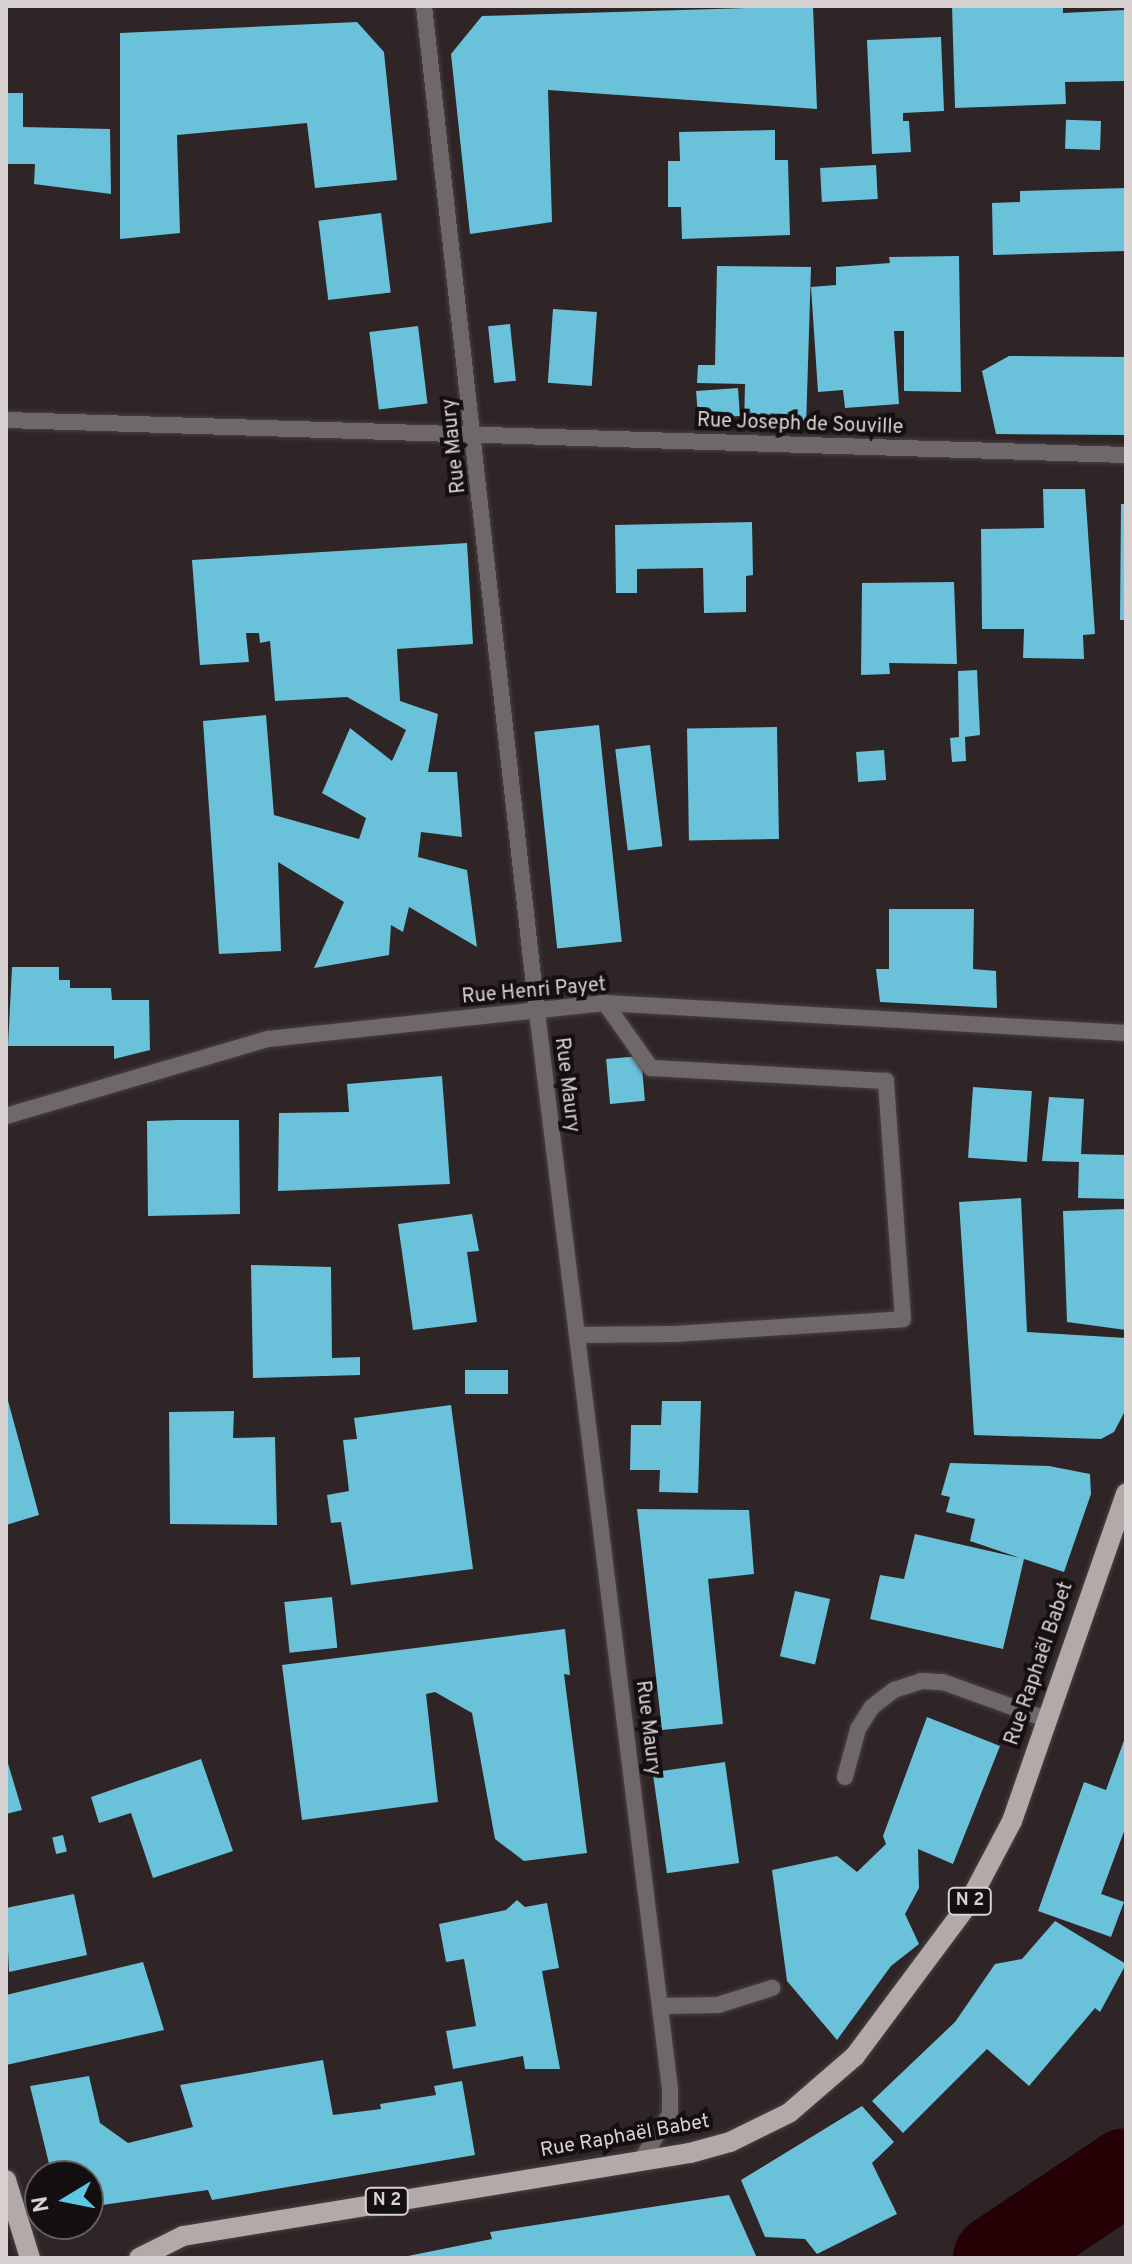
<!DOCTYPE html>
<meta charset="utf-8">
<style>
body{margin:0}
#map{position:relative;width:1132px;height:2264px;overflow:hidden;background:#2f2526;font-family:Overpass,sans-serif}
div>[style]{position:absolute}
.river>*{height:86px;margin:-43px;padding:0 43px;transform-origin:43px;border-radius:43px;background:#250005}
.building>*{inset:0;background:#69c1da;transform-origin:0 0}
.roads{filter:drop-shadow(0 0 2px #4a4142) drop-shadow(0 0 2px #4a4142)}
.service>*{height:16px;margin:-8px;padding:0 8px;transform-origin:8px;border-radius:8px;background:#6e6869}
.minor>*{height:16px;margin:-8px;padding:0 8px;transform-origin:8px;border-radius:8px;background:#6e6869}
.tertiary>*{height:16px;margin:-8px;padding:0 8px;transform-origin:8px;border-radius:8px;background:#6e6869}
.primary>*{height:20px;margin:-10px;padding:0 10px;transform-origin:10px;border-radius:10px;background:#b4a9a9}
span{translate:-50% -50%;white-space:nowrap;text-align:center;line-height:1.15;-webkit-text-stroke:8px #140f10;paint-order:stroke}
.shield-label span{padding:2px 6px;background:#140f10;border:2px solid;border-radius:6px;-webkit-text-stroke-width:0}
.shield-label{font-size:18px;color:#d9d2d2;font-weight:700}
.street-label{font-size:20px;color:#d9d2d2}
.frame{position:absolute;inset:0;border:8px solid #d9d2d2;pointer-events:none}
.north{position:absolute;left:24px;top:2160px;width:80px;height:80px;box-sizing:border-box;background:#140f10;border:2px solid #635d5e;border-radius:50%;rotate:260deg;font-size:22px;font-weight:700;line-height:32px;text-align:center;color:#d9d2d2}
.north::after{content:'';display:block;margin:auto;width:28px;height:36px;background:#5bc8e6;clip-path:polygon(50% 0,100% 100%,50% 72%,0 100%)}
</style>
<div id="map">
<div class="river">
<div style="left:996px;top:2258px;width:156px;rotate:-33.8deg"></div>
</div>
<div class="building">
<div style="clip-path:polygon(813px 6px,817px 109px,548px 90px,552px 222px,470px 234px,451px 54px,482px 16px)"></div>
<div style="clip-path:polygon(952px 6px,1063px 6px,1063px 13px,1126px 10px,1126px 81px,1065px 82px,1066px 104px,955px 108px)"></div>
<div style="clip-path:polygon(357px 22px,384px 52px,397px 180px,315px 188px,307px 123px,177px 135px,180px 233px,120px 239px,120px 33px)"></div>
<div style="clip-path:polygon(941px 37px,944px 111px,903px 113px,903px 121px,909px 121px,911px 152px,872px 154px,867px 40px)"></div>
<div style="clip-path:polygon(6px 93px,23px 93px,23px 127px,110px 129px,111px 194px,34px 184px,35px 164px,6px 164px)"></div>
<div style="left:1101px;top:121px;width:29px;height:35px;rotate:92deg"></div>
<div style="clip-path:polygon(775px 130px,775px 160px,788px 160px,790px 235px,682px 239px,681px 207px,668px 207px,668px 161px,680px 161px,679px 132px)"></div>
<div style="left:876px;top:165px;width:34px;height:56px;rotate:87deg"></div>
<div style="clip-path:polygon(1126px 188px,1126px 251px,993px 255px,992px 203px,1020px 202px,1020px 191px)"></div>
<div style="left:381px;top:213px;width:80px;height:63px;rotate:83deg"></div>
<div style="clip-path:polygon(959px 256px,961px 392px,904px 391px,904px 331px,894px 331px,899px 404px,845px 408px,843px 390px,818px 392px,811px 287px,836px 285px,836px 267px,890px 263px,889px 257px)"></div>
<div style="clip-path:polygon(717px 266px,811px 267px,806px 428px,744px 427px,745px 384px,697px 383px,698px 365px,715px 365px)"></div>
<div style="left:553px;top:309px;width:44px;height:74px;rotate:4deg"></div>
<div style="left:510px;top:324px;width:57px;height:22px;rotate:84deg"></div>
<div style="left:418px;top:326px;width:78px;height:49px;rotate:83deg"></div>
<div style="clip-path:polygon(1009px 356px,1126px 357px,1126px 435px,996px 434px,982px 371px)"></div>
<div style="left:738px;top:388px;width:28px;height:42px;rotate:86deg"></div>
<div style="clip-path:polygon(1043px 489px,1085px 489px,1095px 634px,1083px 635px,1084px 659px,1023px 658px,1024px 629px,982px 629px,981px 529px,1044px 528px)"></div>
<div style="clip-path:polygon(1121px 504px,1126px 504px,1126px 620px,1120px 620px)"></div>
<div style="clip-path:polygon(752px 522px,753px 575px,746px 576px,746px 612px,704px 613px,703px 568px,637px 569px,637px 593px,616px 593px,615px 525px)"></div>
<div style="clip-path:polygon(467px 543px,473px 644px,397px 649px,400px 701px,438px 714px,428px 772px,457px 772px,462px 837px,421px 832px,418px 857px,467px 870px,477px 947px,409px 907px,403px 932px,391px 925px,389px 955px,314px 968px,344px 902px,278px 862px,281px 951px,219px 954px,203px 721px,266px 715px,274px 815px,359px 839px,366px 818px,322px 793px,350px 728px,392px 761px,406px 730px,347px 697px,275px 701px,270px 641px,260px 643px,259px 633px,246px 633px,249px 662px,200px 665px,192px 560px)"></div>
<div style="clip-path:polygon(954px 582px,957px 664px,889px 663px,890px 674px,861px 675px,862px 583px)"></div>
<div style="clip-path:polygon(977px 670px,980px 735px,965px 737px,966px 761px,952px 762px,950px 738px,959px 737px,958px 671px)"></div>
<div style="left:599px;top:725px;width:218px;height:65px;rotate:84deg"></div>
<div style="left:777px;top:727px;width:112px;height:90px;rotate:89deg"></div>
<div style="left:650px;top:745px;width:102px;height:35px;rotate:83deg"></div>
<div style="left:884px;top:750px;width:30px;height:28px;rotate:86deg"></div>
<div style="clip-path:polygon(889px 909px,974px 909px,973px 969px,996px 971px,997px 1008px,880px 1002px,876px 969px,889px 969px)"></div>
<div style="clip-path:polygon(12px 967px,59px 967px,59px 980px,70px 980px,70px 988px,111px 988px,112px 1000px,149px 1000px,150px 1050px,114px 1059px,114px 1046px,8px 1046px)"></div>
<div style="left:641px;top:1056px;width:45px;height:35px;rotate:85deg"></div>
<div style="clip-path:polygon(442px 1076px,450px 1184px,278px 1191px,279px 1113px,349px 1112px,347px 1084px)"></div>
<div style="left:973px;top:1087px;width:59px;height:71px;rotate:4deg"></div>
<div style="clip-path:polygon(1049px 1097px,1084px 1099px,1081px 1154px,1126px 1155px,1126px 1199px,1078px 1198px,1079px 1162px,1042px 1161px)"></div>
<div style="clip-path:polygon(178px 1120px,239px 1120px,240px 1214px,148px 1216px,147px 1121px)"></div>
<div style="clip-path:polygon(1021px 1198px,1027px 1332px,1126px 1338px,1126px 1409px,1114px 1432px,1101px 1439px,974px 1435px,959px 1202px)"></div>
<div style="clip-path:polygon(1126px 1209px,1126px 1330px,1067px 1322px,1063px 1211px)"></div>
<div style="clip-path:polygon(472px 1214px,479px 1251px,467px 1252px,477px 1322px,413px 1330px,398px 1224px)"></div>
<div style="clip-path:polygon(251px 1265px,331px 1267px,332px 1358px,360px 1357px,360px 1375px,253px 1378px)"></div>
<div style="left:508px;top:1370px;width:24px;height:43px;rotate:90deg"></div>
<div style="clip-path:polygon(7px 1397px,39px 1515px,6px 1525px,6px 1398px)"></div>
<div style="clip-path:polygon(662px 1401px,701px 1401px,698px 1493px,659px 1492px,660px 1470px,630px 1470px,631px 1425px,661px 1425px)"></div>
<div style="clip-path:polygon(451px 1405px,473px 1569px,351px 1585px,341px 1522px,331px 1523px,327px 1495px,349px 1491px,343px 1440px,357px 1439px,354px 1418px)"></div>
<div style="clip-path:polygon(234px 1411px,233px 1438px,275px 1437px,277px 1525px,170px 1524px,169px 1412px)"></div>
<div style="clip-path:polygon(950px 1463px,1049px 1466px,1090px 1474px,1091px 1494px,1064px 1572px,1024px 1559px,1003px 1649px,870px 1619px,880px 1575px,904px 1579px,915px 1534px,1020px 1558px,970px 1541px,975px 1519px,946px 1512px,950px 1497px,941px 1495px)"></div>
<div style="clip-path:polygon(637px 1509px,749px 1510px,754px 1574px,708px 1579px,723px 1724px,662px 1730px)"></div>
<div style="left:795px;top:1591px;width:36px;height:67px;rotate:13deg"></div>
<div style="left:332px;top:1597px;width:51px;height:48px;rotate:84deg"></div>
<div style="clip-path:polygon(565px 1629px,570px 1675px,564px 1674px,587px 1853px,524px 1861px,495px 1839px,472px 1713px,435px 1692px,426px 1694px,438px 1802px,302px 1820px,282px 1665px)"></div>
<div style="clip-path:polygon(927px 1717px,1000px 1746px,953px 1864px,918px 1849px,919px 1888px,905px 1914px,919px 1944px,891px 1966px,837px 2040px,787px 1981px,772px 1870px,837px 1856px,857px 1872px,886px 1844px,883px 1836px)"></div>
<div style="clip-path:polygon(1126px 1735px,1126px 1826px,1101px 1894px,1124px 1902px,1111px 1937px,1038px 1911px,1084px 1782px,1106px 1790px)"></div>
<div style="clip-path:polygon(6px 1757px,22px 1810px,6px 1814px)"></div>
<div style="clip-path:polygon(201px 1759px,233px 1851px,153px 1878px,131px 1813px,99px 1823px,91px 1797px)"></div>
<div style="left:725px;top:1762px;width:102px;height:73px;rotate:82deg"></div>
<div style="left:63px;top:1835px;width:17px;height:11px;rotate:77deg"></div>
<div style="clip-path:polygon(74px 1894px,87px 1955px,9px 1972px,6px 1908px)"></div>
<div style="clip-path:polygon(517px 1900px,525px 1907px,547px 1903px,559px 1968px,542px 1971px,560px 2069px,525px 2069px,523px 2056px,453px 2069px,446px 2031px,476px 2026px,464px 1959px,446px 1962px,439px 1924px,506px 1910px)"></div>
<div style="clip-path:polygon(1055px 1921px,1126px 1964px,1100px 2012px,1095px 2008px,1029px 2086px,987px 2049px,903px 2133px,872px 2101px,955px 2022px,995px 1964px,1022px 1959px)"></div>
<div style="clip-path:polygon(143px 1962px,164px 2030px,6px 2065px,6px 1995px)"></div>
<div style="clip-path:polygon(323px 2060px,333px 2115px,381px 2109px,380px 2104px,436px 2095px,434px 2086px,462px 2081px,475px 2155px,212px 2200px,208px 2190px,88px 2207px,88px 2176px,52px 2176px,30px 2086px,89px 2076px,100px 2123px,128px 2143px,193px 2127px,180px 2085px)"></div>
<div style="clip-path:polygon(862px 2106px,894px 2142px,872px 2163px,897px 2214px,817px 2254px,805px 2239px,765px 2237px,741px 2180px)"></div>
<div style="clip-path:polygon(729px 2195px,757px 2258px,398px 2258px,492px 2239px,490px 2232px)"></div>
</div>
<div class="roads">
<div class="service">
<div style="left:577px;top:1335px;width:97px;rotate:-0.6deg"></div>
<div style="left:674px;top:1334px;width:229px;rotate:-3.7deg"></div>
<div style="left:903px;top:1319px;width:239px;rotate:-94.1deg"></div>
<div style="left:886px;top:1081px;width:235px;rotate:-176.8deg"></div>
<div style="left:651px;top:1068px;width:80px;rotate:-125.3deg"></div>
<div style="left:845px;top:1777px;width:50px;rotate:-74.8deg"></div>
<div style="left:858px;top:1729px;width:26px;rotate:-58deg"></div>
<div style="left:872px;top:1707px;width:28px;rotate:-38deg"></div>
<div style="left:894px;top:1690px;width:28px;rotate:-18deg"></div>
<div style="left:921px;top:1681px;width:22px;rotate:3deg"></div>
<div style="left:943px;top:1682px;width:109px;rotate:19.8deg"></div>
<div style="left:660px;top:2006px;width:58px;rotate:-1deg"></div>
<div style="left:718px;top:2005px;width:57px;rotate:-17.5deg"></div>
</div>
<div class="minor">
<div style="left:424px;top:6px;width:1012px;rotate:83.59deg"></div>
<div style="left:537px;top:1012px;width:1085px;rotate:82.96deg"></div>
<div style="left:670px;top:2089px;width:25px;rotate:90deg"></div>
<div style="left:670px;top:2114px;width:54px;rotate:122.2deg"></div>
<div style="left:6px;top:420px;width:1121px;rotate:1.79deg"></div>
</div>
<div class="tertiary">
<div style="left:6px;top:1116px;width:273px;rotate:-16.4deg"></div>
<div style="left:268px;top:1039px;width:339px;rotate:-6.1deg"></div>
<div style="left:605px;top:1003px;width:522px;rotate:3.3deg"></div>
</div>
<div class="primary">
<div style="left:6px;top:2180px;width:82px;rotate:72.9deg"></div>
<div style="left:139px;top:2258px;width:49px;rotate:-26.6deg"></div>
<div style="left:183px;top:2236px;width:514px;rotate:-9.3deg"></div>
<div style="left:690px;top:2153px;width:41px;rotate:-15.4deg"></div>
<div style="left:730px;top:2142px;width:66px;rotate:-26.2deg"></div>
<div style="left:789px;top:2113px;width:87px;rotate:-40.8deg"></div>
<div style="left:855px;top:2056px;width:187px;rotate:-53.3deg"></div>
<div style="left:967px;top:1906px;width:96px;rotate:-62.1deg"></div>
<div style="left:1012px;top:1821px;width:347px;rotate:-70.8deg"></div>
</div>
</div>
<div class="shield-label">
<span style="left:970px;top:1901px">N 2</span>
<span style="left:387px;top:2201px">N 2</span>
</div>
<div class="street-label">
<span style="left:800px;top:425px;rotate:2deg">Rue Joseph de Souville</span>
<span style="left:455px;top:446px;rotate:-96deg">Rue Maury</span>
<span style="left:534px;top:992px;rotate:-5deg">Rue Henri Payet</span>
<span style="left:566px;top:1085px;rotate:83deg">Rue Maury</span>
<span style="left:1040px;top:1664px;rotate:-71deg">Rue Raphaël Babet</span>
<span style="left:647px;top:1728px;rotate:83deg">Rue Maury</span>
<span style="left:625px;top:2137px;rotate:-10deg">Rue Raphaël Babet</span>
</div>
<div class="frame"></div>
<div class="north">N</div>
</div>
